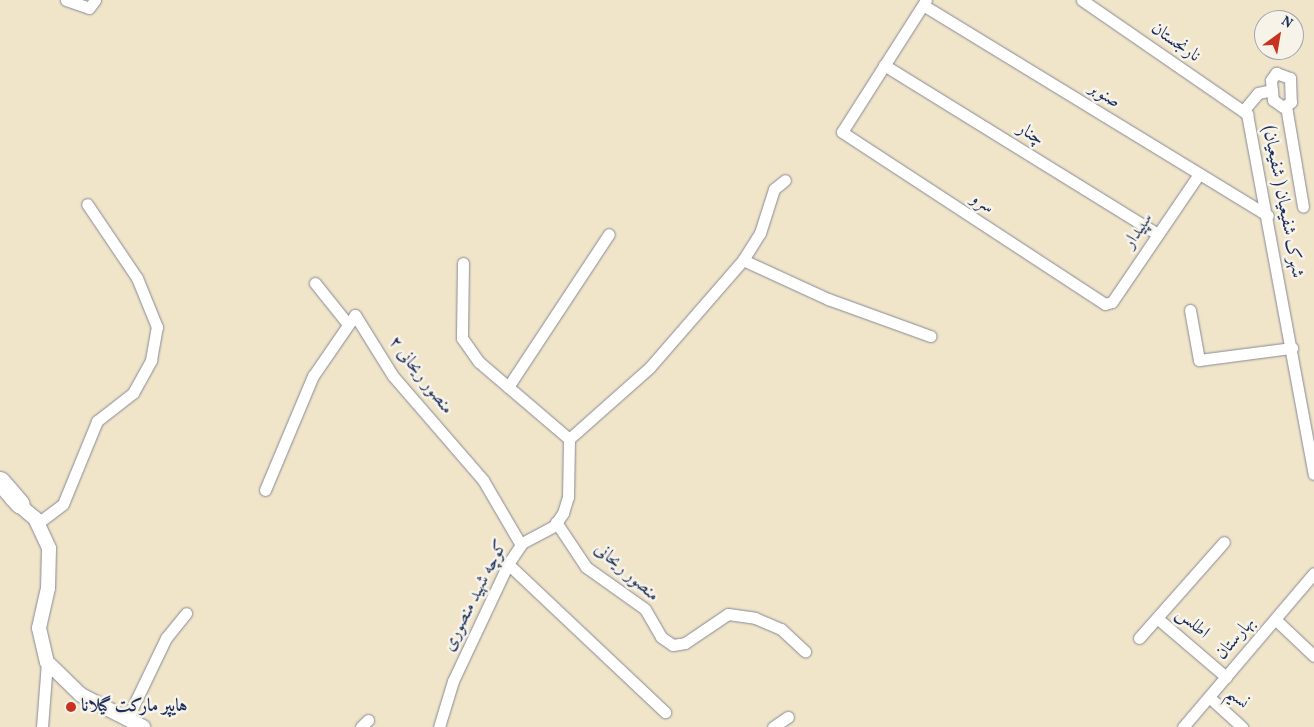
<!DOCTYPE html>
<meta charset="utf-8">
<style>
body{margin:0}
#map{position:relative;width:1314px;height:727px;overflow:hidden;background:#f0e4c9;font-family:Vollkorn,Amiri,serif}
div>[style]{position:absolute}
.roads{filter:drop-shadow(0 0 1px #868a94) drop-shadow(0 0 1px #868a94)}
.minor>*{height:11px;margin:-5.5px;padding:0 5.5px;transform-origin:5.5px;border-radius:5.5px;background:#fff}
.tertiary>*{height:14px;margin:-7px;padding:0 7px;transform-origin:7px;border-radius:7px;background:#fff}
.trunk>*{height:19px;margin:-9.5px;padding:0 9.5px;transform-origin:9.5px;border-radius:9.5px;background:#fff}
.dots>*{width:14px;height:14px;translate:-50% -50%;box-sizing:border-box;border:2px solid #f7f3e8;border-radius:50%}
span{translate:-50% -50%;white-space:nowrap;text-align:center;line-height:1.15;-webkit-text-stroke:5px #f7f3e8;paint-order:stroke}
.street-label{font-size:18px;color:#1b2f5e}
.poi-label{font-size:18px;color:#1b2f5e;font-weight:700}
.left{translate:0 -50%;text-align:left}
.north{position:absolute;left:1254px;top:10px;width:50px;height:50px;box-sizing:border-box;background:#f7f3e8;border:1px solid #9fa5b1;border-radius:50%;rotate:32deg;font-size:14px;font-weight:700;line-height:20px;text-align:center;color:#1b2f5e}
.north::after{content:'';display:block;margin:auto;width:18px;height:22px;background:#c8321e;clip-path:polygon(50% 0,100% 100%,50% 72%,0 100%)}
</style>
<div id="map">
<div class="roads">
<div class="minor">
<div style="left:66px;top:0;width:24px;rotate:19deg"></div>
<div style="left:89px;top:8px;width:10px;rotate:-53deg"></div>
<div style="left:926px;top:0;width:156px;rotate:122.5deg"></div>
<div style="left:842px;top:132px;width:314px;rotate:33.2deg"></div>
<div style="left:1105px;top:304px;width:7px;rotate:-16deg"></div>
<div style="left:1112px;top:302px;width:155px;rotate:-55.8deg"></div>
<div style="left:1082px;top:0;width:201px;rotate:34.6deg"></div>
<div style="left:1247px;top:114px;width:366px;rotate:79.5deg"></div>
<div style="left:923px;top:5px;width:404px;rotate:31.4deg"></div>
<div style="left:884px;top:65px;width:322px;rotate:31.7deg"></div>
<div style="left:1276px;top:73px;width:15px;rotate:20deg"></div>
<div style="left:1290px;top:78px;width:24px;rotate:88deg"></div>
<div style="left:1291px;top:102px;width:9px;rotate:148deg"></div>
<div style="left:1283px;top:107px;width:12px;rotate:-145deg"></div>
<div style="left:1273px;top:100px;width:20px;rotate:-96deg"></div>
<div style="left:1271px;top:80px;width:9px;rotate:-54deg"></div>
<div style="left:1286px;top:106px;width:102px;rotate:80.4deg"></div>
<div style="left:1243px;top:111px;width:23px;rotate:-50deg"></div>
<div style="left:1258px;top:93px;width:14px;rotate:-12deg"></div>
<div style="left:743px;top:260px;width:94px;rotate:24.6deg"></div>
<div style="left:828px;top:299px;width:109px;rotate:19.9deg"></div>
<div style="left:463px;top:263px;width:75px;rotate:90.8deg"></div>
<div style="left:462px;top:338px;width:29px;rotate:55deg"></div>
<div style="left:479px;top:362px;width:118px;rotate:40.5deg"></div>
<div style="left:315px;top:283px;width:51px;rotate:51.3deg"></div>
<div style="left:1190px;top:310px;width:51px;rotate:79.8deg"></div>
<div style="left:1199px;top:360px;width:94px;rotate:-7.4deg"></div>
<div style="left:508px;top:387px;width:183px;rotate:-56.6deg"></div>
<div style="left:569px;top:439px;width:108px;rotate:-41.6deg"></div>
<div style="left:650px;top:367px;width:142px;rotate:-49deg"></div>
<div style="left:743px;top:260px;width:32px;rotate:-58deg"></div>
<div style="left:760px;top:233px;width:46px;rotate:-72.3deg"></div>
<div style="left:774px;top:189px;width:14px;rotate:-39deg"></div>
<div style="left:265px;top:490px;width:124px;rotate:-67.2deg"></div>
<div style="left:313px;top:376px;width:74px;rotate:-55.5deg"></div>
<div style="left:355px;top:315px;width:72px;rotate:58.1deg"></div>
<div style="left:393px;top:376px;width:138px;rotate:49.1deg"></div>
<div style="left:483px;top:480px;width:75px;rotate:59.7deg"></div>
<div style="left:556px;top:522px;width:54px;rotate:56.3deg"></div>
<div style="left:586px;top:567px;width:72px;rotate:35.4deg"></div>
<div style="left:645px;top:609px;width:32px;rotate:60deg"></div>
<div style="left:661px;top:637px;width:14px;rotate:34deg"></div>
<div style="left:673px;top:645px;width:12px;rotate:-9deg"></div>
<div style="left:685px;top:643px;width:52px;rotate:-34deg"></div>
<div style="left:728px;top:614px;width:27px;rotate:8deg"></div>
<div style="left:755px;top:618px;width:28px;rotate:23deg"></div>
<div style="left:781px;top:629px;width:33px;rotate:43deg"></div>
<div style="left:38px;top:523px;width:31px;rotate:-37deg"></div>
<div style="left:63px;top:504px;width:90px;rotate:-67.7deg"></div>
<div style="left:97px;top:421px;width:46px;rotate:-37.9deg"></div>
<div style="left:133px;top:393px;width:38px;rotate:-61deg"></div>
<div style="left:151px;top:360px;width:34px;rotate:-80deg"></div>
<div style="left:157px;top:327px;width:53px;rotate:-112.2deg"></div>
<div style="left:137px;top:278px;width:89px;rotate:-124deg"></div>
<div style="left:508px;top:564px;width:216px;rotate:43.3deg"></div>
<div style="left:1157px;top:618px;width:91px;rotate:40.5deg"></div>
<div style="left:1276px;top:620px;width:52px;rotate:43.5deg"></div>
<div style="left:1139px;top:638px;width:128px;rotate:-48.5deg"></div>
<div style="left:1209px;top:697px;width:45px;rotate:42.3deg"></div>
<div style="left:128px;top:717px;width:88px;rotate:-64.3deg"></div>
<div style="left:166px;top:638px;width:32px;rotate:-51deg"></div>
<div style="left:42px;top:727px;width:65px;rotate:-85.6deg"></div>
<div style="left:361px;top:727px;width:10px;rotate:-45deg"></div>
<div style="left:439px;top:727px;width:48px;rotate:-73.1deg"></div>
<div style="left:453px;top:681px;width:129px;rotate:-64.8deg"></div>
<div style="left:508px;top:564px;width:25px;rotate:-56deg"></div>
<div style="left:522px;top:543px;width:36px;rotate:-28deg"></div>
<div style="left:554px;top:526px;width:16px;rotate:-55deg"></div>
<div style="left:563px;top:513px;width:17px;rotate:-73deg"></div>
<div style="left:568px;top:497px;width:58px;rotate:-89deg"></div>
<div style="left:773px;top:727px;width:18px;rotate:-34deg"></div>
<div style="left:1183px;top:727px;width:202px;rotate:-49.6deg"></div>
</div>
<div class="tertiary">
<div style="left:12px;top:499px;width:30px;rotate:40deg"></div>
<div style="left:35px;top:518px;width:33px;rotate:65deg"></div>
<div style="left:49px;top:548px;width:40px;rotate:91.4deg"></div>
<div style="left:48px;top:588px;width:41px;rotate:102.7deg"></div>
<div style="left:39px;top:628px;width:35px;rotate:77deg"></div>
<div style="left:47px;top:662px;width:47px;rotate:44.1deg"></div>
<div style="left:81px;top:695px;width:70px;rotate:27.3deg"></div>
</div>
<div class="trunk">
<div style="left:0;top:481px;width:30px;rotate:49deg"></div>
</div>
</div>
<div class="dots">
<div style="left:71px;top:707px;background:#c8321e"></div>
</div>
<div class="street-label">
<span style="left:1175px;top:43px;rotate:35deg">نارنجستان</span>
<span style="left:1104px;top:96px;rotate:31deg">صنوبر</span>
<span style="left:1030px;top:135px;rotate:32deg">چنار</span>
<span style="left:1282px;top:202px;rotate:79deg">شهرک شفیعیان ( شفیعیان)</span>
<span style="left:982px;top:204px;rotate:33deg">سرو</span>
<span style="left:1139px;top:231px;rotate:-56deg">سپیدار</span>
<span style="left:420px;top:376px;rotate:52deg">منصور ریحانی ۲</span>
<span style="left:626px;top:573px;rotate:41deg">منصور ریحانی</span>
<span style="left:476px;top:596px;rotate:-63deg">کوچه شهید منصوری</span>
<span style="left:1192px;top:624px;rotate:41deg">اطلس</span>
<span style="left:1236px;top:639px;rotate:-49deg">بهارستان</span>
<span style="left:1237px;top:699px;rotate:41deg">نسیم</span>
</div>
<div class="poi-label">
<span class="left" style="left:81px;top:707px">هایپر مارکت گیلانا</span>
</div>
<div class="north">N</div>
</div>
